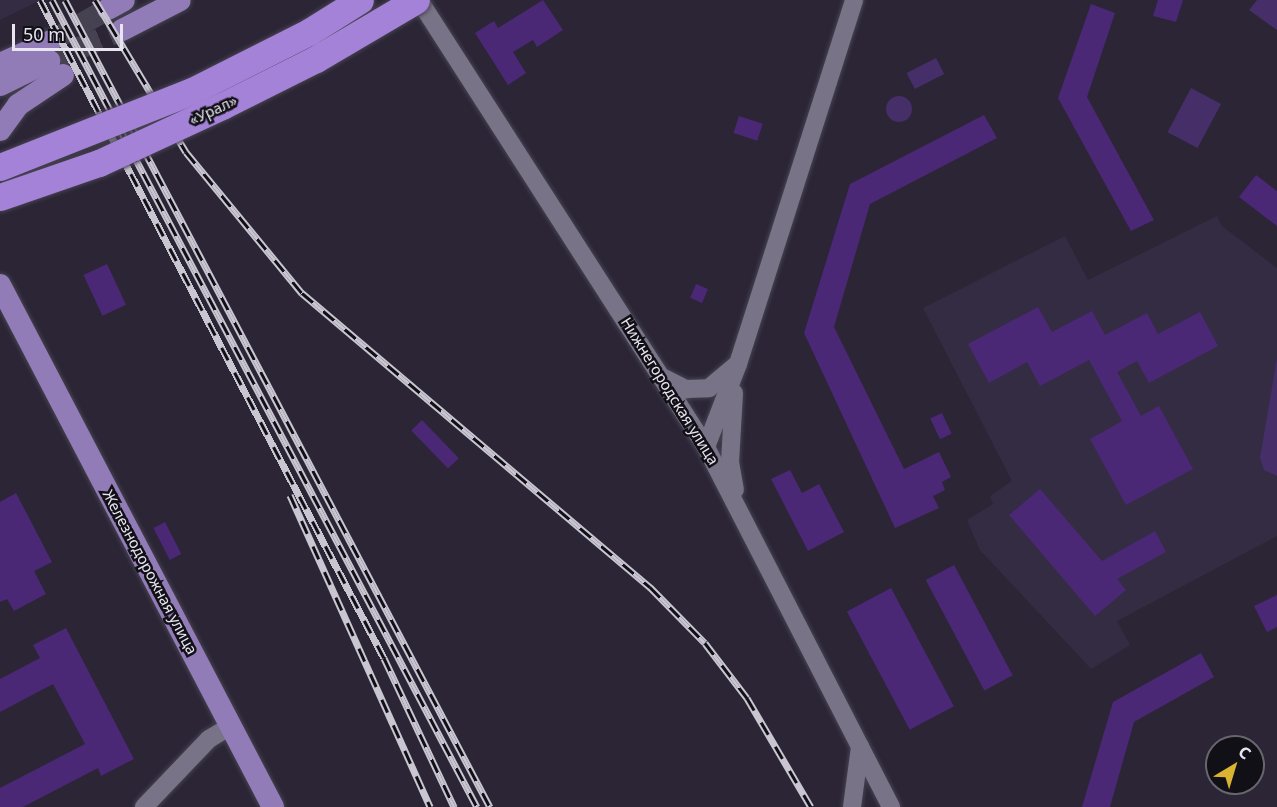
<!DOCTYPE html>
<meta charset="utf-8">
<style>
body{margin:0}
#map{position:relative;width:1277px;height:807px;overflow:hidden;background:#2b2536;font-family:"Noto Sans",sans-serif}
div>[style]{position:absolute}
.built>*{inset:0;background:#342c43}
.green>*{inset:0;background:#462e68;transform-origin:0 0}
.round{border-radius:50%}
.building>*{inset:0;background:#4a2875;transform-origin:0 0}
.major-tunnel>*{height:22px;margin-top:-11px;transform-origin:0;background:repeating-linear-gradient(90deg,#474252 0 22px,transparent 0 33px)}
.roads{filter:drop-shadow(0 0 2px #464250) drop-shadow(0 0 2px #464250)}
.minor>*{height:18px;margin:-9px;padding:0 9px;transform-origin:9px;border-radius:9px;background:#797387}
.major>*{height:22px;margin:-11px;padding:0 11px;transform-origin:11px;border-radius:11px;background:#927cb8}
.rail>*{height:7px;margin-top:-3.5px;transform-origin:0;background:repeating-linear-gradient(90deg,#121017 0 14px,#c9c6d2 0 28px);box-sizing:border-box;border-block:2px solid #c9c6d2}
.bridges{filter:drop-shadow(0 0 2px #464250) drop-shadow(0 0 2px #464250)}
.highway-bridge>*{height:27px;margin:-13.5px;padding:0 13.5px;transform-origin:13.5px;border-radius:13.5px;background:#a382d8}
span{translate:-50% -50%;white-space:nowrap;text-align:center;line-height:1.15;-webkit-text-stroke:5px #121017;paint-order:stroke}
.street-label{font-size:15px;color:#e8e5f0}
.north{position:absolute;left:1205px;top:735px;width:60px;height:60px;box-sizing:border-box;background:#121017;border:2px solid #68656e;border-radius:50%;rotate:38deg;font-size:16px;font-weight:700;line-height:24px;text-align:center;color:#e8e5f0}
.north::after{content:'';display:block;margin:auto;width:21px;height:27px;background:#dab333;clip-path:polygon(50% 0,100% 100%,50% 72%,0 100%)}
.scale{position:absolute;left:12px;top:24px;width:111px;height:27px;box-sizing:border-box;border:3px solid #e8e5f0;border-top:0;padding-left:8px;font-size:18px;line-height:21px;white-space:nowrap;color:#e8e5f0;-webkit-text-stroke:4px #121017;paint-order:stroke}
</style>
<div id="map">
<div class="built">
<div style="clip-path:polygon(0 0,41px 0,0 20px)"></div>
<div style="clip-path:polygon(1217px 216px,1222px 226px,1277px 268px,1277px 536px,1117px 621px,1130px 645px,1091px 669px,980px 550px,967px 520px,993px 504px,990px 496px,1012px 481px,923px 308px,1065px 236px,1088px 280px)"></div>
</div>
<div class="green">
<div style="clip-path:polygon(1257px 0,1277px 0,1277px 30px,1249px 10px)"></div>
<div style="left:936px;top:58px;width:18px;height:33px;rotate:63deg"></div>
<div style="left:1191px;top:88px;width:34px;height:50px;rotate:28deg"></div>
<div class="round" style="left:886px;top:96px;width:26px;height:26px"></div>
<div style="clip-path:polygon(1277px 358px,1277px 476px,1264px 470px,1260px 458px)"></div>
</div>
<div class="building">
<div style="clip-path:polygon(543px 0,563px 30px,537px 47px,533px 40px,513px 52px,526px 73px,508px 85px,475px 33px,494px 21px,498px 28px)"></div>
<div style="clip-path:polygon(1158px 0,1183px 0,1176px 22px,1153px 16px)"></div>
<div style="clip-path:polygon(1091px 4px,1115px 13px,1087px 97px,1154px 220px,1131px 231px,1058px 98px)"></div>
<div style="clip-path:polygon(984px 115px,997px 138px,870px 204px,834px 327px,904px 469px,939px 452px,951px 477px,942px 482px,945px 490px,933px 496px,939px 508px,895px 528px,804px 333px,850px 184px)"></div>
<div style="left:739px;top:116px;width:25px;height:18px;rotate:18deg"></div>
<div style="clip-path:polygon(1256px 175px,1277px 191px,1277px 226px,1239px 197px)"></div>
<div style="left:107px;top:264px;width:45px;height:26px;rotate:65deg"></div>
<div style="left:696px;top:284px;width:13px;height:15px;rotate:23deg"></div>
<div style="clip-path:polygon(1038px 307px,1052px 332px,1092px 311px,1105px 335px,1147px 313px,1158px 334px,1200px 312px,1218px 346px,1149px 383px,1137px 361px,1117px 372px,1141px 416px,1159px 406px,1193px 469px,1126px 505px,1090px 439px,1122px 421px,1089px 360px,1040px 386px,1027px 362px,989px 383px,968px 344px)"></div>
<div style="left:942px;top:413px;width:23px;height:13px;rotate:65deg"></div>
<div style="left:422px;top:420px;width:53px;height:15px;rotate:46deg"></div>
<div style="clip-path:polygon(790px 470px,802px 493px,819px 484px,844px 532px,808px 551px,771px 479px)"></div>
<div style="clip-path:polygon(1040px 489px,1102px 561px,1155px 531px,1166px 552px,1117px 579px,1126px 590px,1095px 616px,1009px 515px)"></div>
<div style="clip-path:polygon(16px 493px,52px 562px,34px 571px,46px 594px,14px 611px,7px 599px,0 602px,0 502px)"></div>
<div style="left:165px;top:522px;width:36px;height:13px;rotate:63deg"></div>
<div style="left:954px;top:565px;width:125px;height:32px;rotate:62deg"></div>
<div style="left:891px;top:588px;width:134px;height:50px;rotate:62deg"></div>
<div style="clip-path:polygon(1277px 595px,1277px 627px,1267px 632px,1254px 606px)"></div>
<div style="clip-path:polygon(66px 628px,134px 759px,101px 776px,98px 768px,23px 807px,0 807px,0 788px,85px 744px,53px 684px,0 712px,0 679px,40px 658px,33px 645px)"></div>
<div style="clip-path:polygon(1201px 653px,1214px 677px,1134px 722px,1110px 807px,1082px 807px,1113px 702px)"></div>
</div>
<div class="major-tunnel">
<div style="left:51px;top:41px;width:65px;rotate:-29.3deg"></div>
<div style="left:49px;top:61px;width:79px;rotate:-23deg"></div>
</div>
<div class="roads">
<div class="minor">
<div style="left:419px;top:0;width:531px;rotate:57.3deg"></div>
<div style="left:706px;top:447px;width:405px;rotate:62.8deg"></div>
<div style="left:664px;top:378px;width:25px;rotate:27deg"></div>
<div style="left:686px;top:389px;width:23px;rotate:-2deg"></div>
<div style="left:709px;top:388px;width:35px;rotate:-40deg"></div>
<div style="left:734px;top:393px;width:69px;rotate:93.3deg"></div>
<div style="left:730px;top:462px;width:28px;rotate:80deg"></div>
<div style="left:706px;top:447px;width:89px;rotate:-68.9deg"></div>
<div style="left:738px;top:364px;width:382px;rotate:-72.3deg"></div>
<div style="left:144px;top:807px;width:94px;rotate:-46.3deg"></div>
<div style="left:209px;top:739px;width:26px;rotate:-31deg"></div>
<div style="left:852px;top:807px;width:61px;rotate:-82.4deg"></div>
</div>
<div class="major">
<div style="left:108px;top:9px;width:18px;rotate:-29deg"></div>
<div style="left:122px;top:30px;width:65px;rotate:-27.3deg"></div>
<div style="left:0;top:64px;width:56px;rotate:-24.3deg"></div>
<div style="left:0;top:85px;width:55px;rotate:-26.1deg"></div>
<div style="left:0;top:130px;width:31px;rotate:-54deg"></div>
<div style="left:18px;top:105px;width:54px;rotate:-33.7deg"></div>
<div style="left:0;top:285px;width:589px;rotate:62.39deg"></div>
</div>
</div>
<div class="rail">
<div style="left:40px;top:0;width:742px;rotate:62.4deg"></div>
<div style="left:384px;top:658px;width:165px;rotate:64.8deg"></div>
<div style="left:52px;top:0;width:912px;rotate:62.23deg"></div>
<div style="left:65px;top:0;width:912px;rotate:62.23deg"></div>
<div style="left:95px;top:0;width:177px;rotate:59.1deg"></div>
<div style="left:186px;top:152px;width:183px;rotate:50.6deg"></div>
<div style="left:302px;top:293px;width:456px;rotate:40.2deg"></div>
<div style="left:650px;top:587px;width:78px;rotate:45.5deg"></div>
<div style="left:705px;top:643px;width:69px;rotate:52.6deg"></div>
<div style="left:747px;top:698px;width:126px;rotate:59.6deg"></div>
<div style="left:290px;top:495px;width:342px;rotate:65.8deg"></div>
</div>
<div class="bridges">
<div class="highway-bridge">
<div style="left:0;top:167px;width:206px;rotate:-21.6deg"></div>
<div style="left:192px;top:91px;width:131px;rotate:-26.8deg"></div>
<div style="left:309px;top:32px;width:60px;rotate:-32.1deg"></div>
<div style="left:0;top:197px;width:105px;rotate:-19deg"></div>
<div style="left:99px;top:163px;width:136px;rotate:-24.9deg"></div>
<div style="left:222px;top:106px;width:105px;rotate:-26.6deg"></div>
<div style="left:316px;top:59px;width:116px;rotate:-30.5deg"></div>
</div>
</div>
<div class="street-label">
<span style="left:213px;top:110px;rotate:-25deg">«Урал»</span>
<span style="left:670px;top:391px;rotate:58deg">Нижнегородская улица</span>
<span style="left:150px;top:572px;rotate:62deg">Железнодорожная улица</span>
</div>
<div class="north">С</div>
<div class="scale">50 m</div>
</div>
